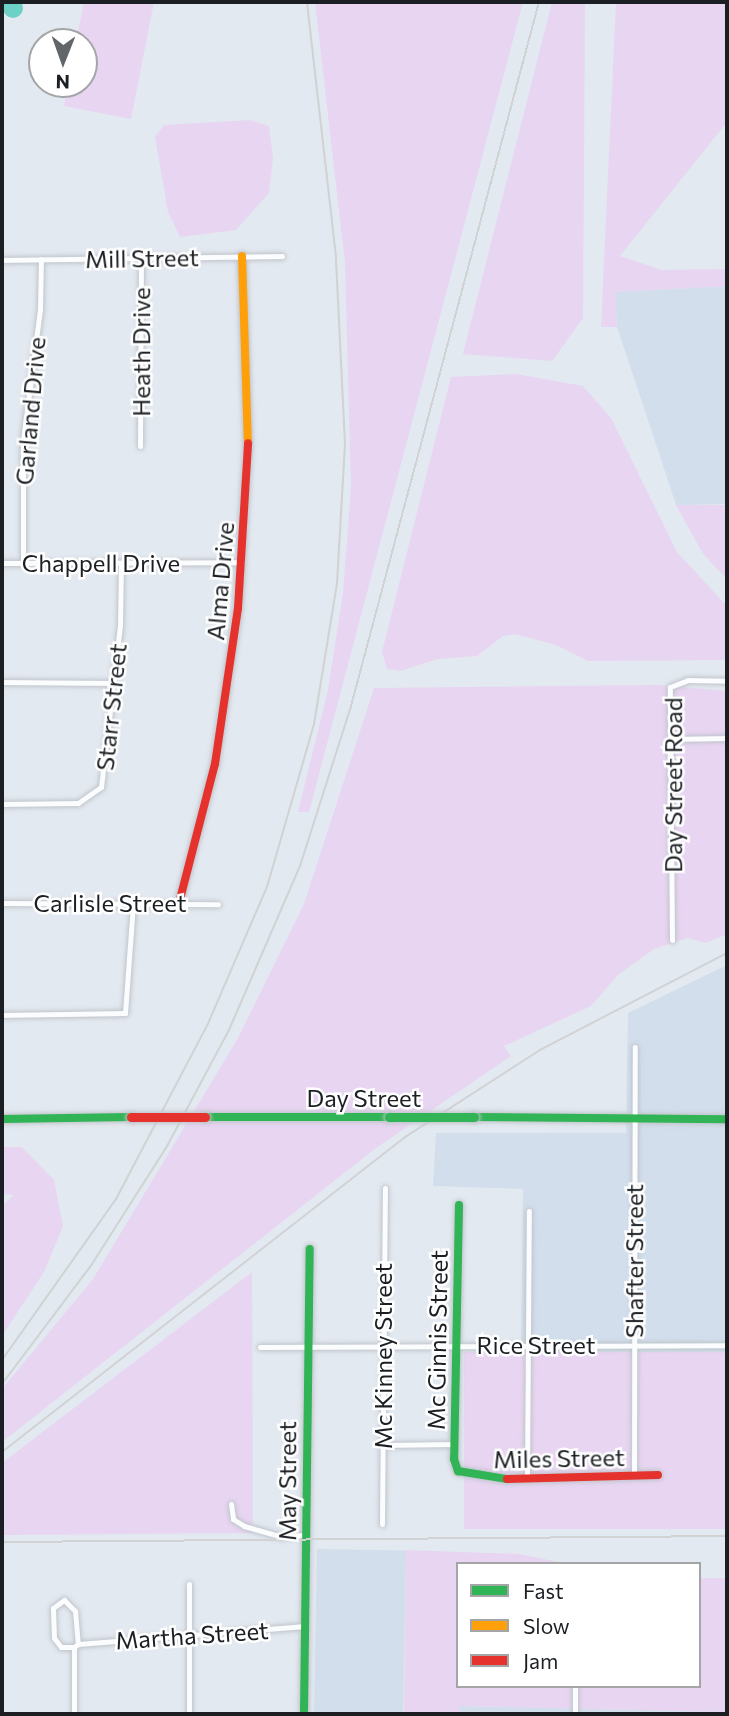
<!DOCTYPE html>
<style>
body{margin:0}
#map{position:relative;width:729px;height:1716px;overflow:hidden;background:#e3e9f0;font-family:Commissioner,sans-serif}
div>[style]{position:absolute}
.built>*{inset:0;background:#d2deec;transform-origin:0 0}
.green>*{inset:0;background:#e8d5f2;transform-origin:0 0}
.water>*{inset:0;background:#6ed1c8}
.round{border-radius:50%}
.roads{filter:drop-shadow(0 0 2px #c0c5cb) drop-shadow(0 0 2px #c0c5cb)}
.street>*{height:5px;margin:-2.5px;padding:0 2.5px;transform-origin:2.5px;border-radius:2.5px;background:#fbfcfd}
.fast>*{height:8px;margin:-4px;padding:0 4px;transform-origin:4px;border-radius:4px;background:#30b455}
.slow>*{height:8px;margin:-4px;padding:0 4px;transform-origin:4px;border-radius:4px;background:#ff9f0a}
.jam>*{height:8px;margin:-4px;padding:0 4px;transform-origin:4px;border-radius:4px;background:#e5322d}
.rail>*{height:2px;margin:-1px;padding:0 1px;transform-origin:1px;border-radius:1px;background:#d0d2d4}
.bridges{filter:drop-shadow(0 0 2px #c0c5cb) drop-shadow(0 0 2px #c0c5cb)}
.fast-bridge>*{height:9px;margin:-4.5px;padding:0 4.5px;transform-origin:4.5px;border-radius:4.5px;background:#30b455}
.jam-bridge>*{height:9px;margin:-4.5px;padding:0 4.5px;transform-origin:4.5px;border-radius:4.5px;background:#e5322d}
span{translate:-50% -50%;white-space:nowrap;text-align:center;line-height:1.15;-webkit-text-stroke:5px #fff;paint-order:stroke}
.street-label{font-size:24px;color:#1b1f23}
.frame{position:absolute;inset:0;border:4px solid #1b1f23;pointer-events:none}
.legend{position:absolute;left:456px;top:1562px;width:245px;height:126px;box-sizing:border-box;background:#fff;border:2px solid #a4a5a7;margin:0;padding:9px 12px;list-style:none;font-size:21px;color:#1b1f23}
.legend li{display:flex;align-items:center;gap:14px;height:35px}
.legend b{width:35px;border:2px solid #a4a5a7}
.north{position:absolute;left:28px;top:28px;width:70px;height:70px;box-sizing:border-box;background:#fff;border:2px solid #a4a5a7;border-radius:50%;rotate:181deg;font-size:19px;font-weight:700;line-height:28px;text-align:center;color:#1b1f23}
.north::after{content:'';display:block;margin:auto;width:24px;height:32px;background:#61666b;clip-path:polygon(50% 0,100% 100%,50% 72%,0 100%)}
</style>
<div id="map">
<div class="built">
<div style="clip-path:polygon(727px 286px,727px 504px,676px 505px,617px 327px,615px 292px)"></div>
<div style="clip-path:polygon(727px 965px,727px 1352px,521px 1354px,523px 1189px,433px 1186px,436px 1133px,626px 1133px,628px 1013px)"></div>
<div style="left:317px;top:1549px;width:89px;height:165px;rotate:1deg"></div>
<div style="clip-path:polygon(459px 1706px,727px 1712px,727px 1714px,460px 1714px)"></div>
</div>
<div class="green">
<div style="clip-path:polygon(84px 2px,154px 2px,131px 119px,64px 106px,68px 84px,84px 84px,84px 42px,76px 42px)"></div>
<div style="clip-path:polygon(315px 2px,523px 2px,309px 812px,298px 812px,328px 690px,343px 593px,351px 488px,345px 263px)"></div>
<div style="clip-path:polygon(552px 2px,585px 2px,583px 318px,552px 361px,463px 354px)"></div>
<div style="clip-path:polygon(616px 2px,727px 2px,727px 122px,620px 256px,662px 270px,727px 269px,727px 286px,615px 292px,617px 327px,601px 327px)"></div>
<div style="clip-path:polygon(250px 120px,269px 126px,273px 158px,269px 193px,236px 230px,180px 237px,168px 212px,155px 137px,164px 125px)"></div>
<div style="clip-path:polygon(516px 374px,583px 386px,611px 418px,677px 552px,727px 606px,727px 660px,588px 661px,556px 645px,515px 634px,503px 636px,477px 656px,438px 659px,400px 671px,387px 669px,382px 652px,451px 377px)"></div>
<div style="clip-path:polygon(676px 505px,727px 505px,727px 579px,703px 554px)"></div>
<div style="clip-path:polygon(659px 685px,727px 691px,727px 934px,706px 943px,688px 938px,654px 949px,618px 975px,591px 1006px,504px 1046px,511px 1056px,376px 1148px,2px 1442px,2px 1389px,93px 1279px,238px 1038px,304px 904px,374px 688px)"></div>
<div style="clip-path:polygon(2px 1147px,22px 1147px,54px 1180px,63px 1226px,44px 1272px,2px 1336px,2px 1206px,14px 1195px,2px 1194px)"></div>
<div style="clip-path:polygon(252px 1272px,253px 1533px,2px 1535px,2px 1463px)"></div>
<div style="left:727px;top:1352px;width:177px;height:263px;rotate:90deg"></div>
<div style="clip-path:polygon(406px 1550px,519px 1554px,568px 1564px,458px 1564px,458px 1686px,699px 1686px,699px 1578px,727px 1578px,727px 1712px,460px 1706px,460px 1714px,404px 1714px)"></div>
</div>
<div class="water">
<div class="round" style="left:3px;top:-2px;width:20px;height:20px"></div>
</div>
<div class="roads">
<div class="street">
<div style="left:2px;top:260px;width:280px;rotate:-0.8deg"></div>
<div style="left:140px;top:446px;width:188px;rotate:-89.7deg"></div>
<div style="left:2px;top:563px;width:240px;rotate:-0.2deg"></div>
<div style="left:23px;top:563px;width:123px;rotate:-90deg"></div>
<div style="left:23px;top:440px;width:132px;rotate:-82.6deg"></div>
<div style="left:40px;top:309px;width:50px;rotate:-88.9deg"></div>
<div style="left:2px;top:682px;width:112px;rotate:0.5deg"></div>
<div style="left:670px;top:739px;width:57px;rotate:-1deg"></div>
<div style="left:2px;top:804px;width:76px;rotate:-0.8deg"></div>
<div style="left:78px;top:803px;width:28px;rotate:-35deg"></div>
<div style="left:101px;top:787px;width:162px;rotate:-83.3deg"></div>
<div style="left:120px;top:626px;width:63px;rotate:-89.1deg"></div>
<div style="left:2px;top:903px;width:216px;rotate:0.3deg"></div>
<div style="left:672px;top:940px;width:253px;rotate:-90.5deg"></div>
<div style="left:670px;top:687px;width:19px;rotate:-21deg"></div>
<div style="left:688px;top:680px;width:39px;rotate:1deg"></div>
<div style="left:2px;top:1015px;width:123px;rotate:-0.9deg"></div>
<div style="left:125px;top:1013px;width:110px;rotate:-85.8deg"></div>
<div style="left:260px;top:1347px;width:467px;rotate:-0.2deg"></div>
<div style="left:382px;top:1445px;width:72px;rotate:-0.8deg"></div>
<div style="left:634px;top:1475px;width:428px;rotate:-89.9deg"></div>
<div style="left:527px;top:1478px;width:267px;rotate:-89.6deg"></div>
<div style="left:231px;top:1504px;width:15px;rotate:82deg"></div>
<div style="left:233px;top:1519px;width:13px;rotate:32deg"></div>
<div style="left:244px;top:1526px;width:36px;rotate:16deg"></div>
<div style="left:279px;top:1536px;width:26px;rotate:-2deg"></div>
<div style="left:382px;top:1524px;width:336px;rotate:-89.5deg"></div>
<div style="left:64px;top:1600px;width:16px;rotate:45deg"></div>
<div style="left:75px;top:1611px;width:33px;rotate:85deg"></div>
<div style="left:78px;top:1644px;width:5px;rotate:143deg"></div>
<div style="left:74px;top:1647px;width:13px;rotate:180deg"></div>
<div style="left:61px;top:1647px;width:11px;rotate:-128deg"></div>
<div style="left:54px;top:1638px;width:30px;rotate:-92deg"></div>
<div style="left:53px;top:1608px;width:14px;rotate:-36deg"></div>
<div style="left:78px;top:1644px;width:228px;rotate:-4.5deg"></div>
<div style="left:74px;top:1647px;width:67px;rotate:90deg"></div>
<div style="left:575px;top:1686px;width:28px;rotate:90deg"></div>
<div style="left:189px;top:1714px;width:130px;rotate:-90deg"></div>
</div>
<div class="fast">
<div style="left:205px;top:1117px;width:184px"></div>
<div style="left:474px;top:1117px;width:253px;rotate:0.5deg"></div>
<div style="left:2px;top:1119px;width:129px;rotate:-0.9deg"></div>
<div style="left:459px;top:1205px;width:254px;rotate:91.1deg"></div>
<div style="left:454px;top:1459px;width:13px;rotate:72deg"></div>
<div style="left:458px;top:1471px;width:50px;rotate:9.3deg"></div>
<div style="left:304px;top:1714px;width:465px;rotate:-89.3deg"></div>
</div>
<div class="slow">
<div style="left:242px;top:256px;width:187px;rotate:88.2deg"></div>
</div>
<div class="jam">
<div style="left:179px;top:903px;width:144px;rotate:-75.5deg"></div>
<div style="left:215px;top:764px;width:158px;rotate:-81.6deg"></div>
<div style="left:238px;top:608px;width:165px;rotate:-86.5deg"></div>
<div style="left:507px;top:1479px;width:151px;rotate:-1.5deg"></div>
</div>
</div>
<div class="rail">
<div style="left:2px;top:1360px;width:197px;rotate:-54.7deg"></div>
<div style="left:116px;top:1199px;width:195px;rotate:-62.3deg"></div>
<div style="left:207px;top:1026px;width:151px;rotate:-66.7deg"></div>
<div style="left:267px;top:887px;width:170px;rotate:-73.9deg"></div>
<div style="left:314px;top:724px;width:143px;rotate:-80.7deg"></div>
<div style="left:337px;top:583px;width:139px;rotate:-86.7deg"></div>
<div style="left:345px;top:444px;width:187px;rotate:-92.8deg"></div>
<div style="left:336px;top:257px;width:257px;rotate:-96.5deg"></div>
<div style="left:2px;top:1384px;width:150px;rotate:-53.1deg"></div>
<div style="left:92px;top:1264px;width:138px;rotate:-57.5deg"></div>
<div style="left:166px;top:1148px;width:134px;rotate:-61.9deg"></div>
<div style="left:229px;top:1030px;width:179px;rotate:-66.6deg"></div>
<div style="left:300px;top:866px;width:168px;rotate:-72.3deg"></div>
<div style="left:351px;top:706px;width:729px;rotate:-75.05deg"></div>
<div style="left:2px;top:1452px;width:512px;rotate:-38.01deg"></div>
<div style="left:405px;top:1137px;width:161px;rotate:-32.8deg"></div>
<div style="left:540px;top:1050px;width:211px;rotate:-27.4deg"></div>
<div style="left:2px;top:1542px;width:725px;rotate:-0.47deg"></div>
</div>
<div class="bridges">
<div class="fast-bridge">
<div style="left:389px;top:1117px;width:85px"></div>
</div>
<div class="jam-bridge">
<div style="left:131px;top:1117px;width:74px"></div>
</div>
</div>
<div class="street-label">
<span style="left:142px;top:258px;rotate:-1deg">Mill Street</span>
<span style="left:141px;top:352px;rotate:-90deg">Heath Drive</span>
<span style="left:30px;top:411px;rotate:-85deg">Garland Drive</span>
<span style="left:101px;top:563px">Chappell Drive</span>
<span style="left:220px;top:581px;rotate:-85deg">Alma Drive</span>
<span style="left:111px;top:707px;rotate:-84deg">Starr Street</span>
<span style="left:673px;top:785px;rotate:-90deg">Day Street Road</span>
<span style="left:110px;top:903px">Carlisle Street</span>
<span style="left:364px;top:1098px">Day Street</span>
<span style="left:634px;top:1261px;rotate:-90deg">Shafter Street</span>
<span style="left:437px;top:1340px;rotate:-89deg">Mc Ginnis Street</span>
<span style="left:536px;top:1345px">Rice Street</span>
<span style="left:383px;top:1356px;rotate:-90deg">Mc Kinney Street</span>
<span style="left:559px;top:1458px;rotate:-1deg">Miles Street</span>
<span style="left:287px;top:1481px;rotate:-90deg">May Street</span>
<span style="left:192px;top:1635px;rotate:-4deg">Martha Street</span>
</div>
<div class="frame"></div>
<ul class="legend">
<li><b style="height:9px;background:#30b455"></b>Fast</li>
<li><b style="height:9px;background:#ff9f0a"></b>Slow</li>
<li><b style="height:9px;background:#e5322d"></b>Jam</li>
</ul>
<div class="north">N</div>
</div>
